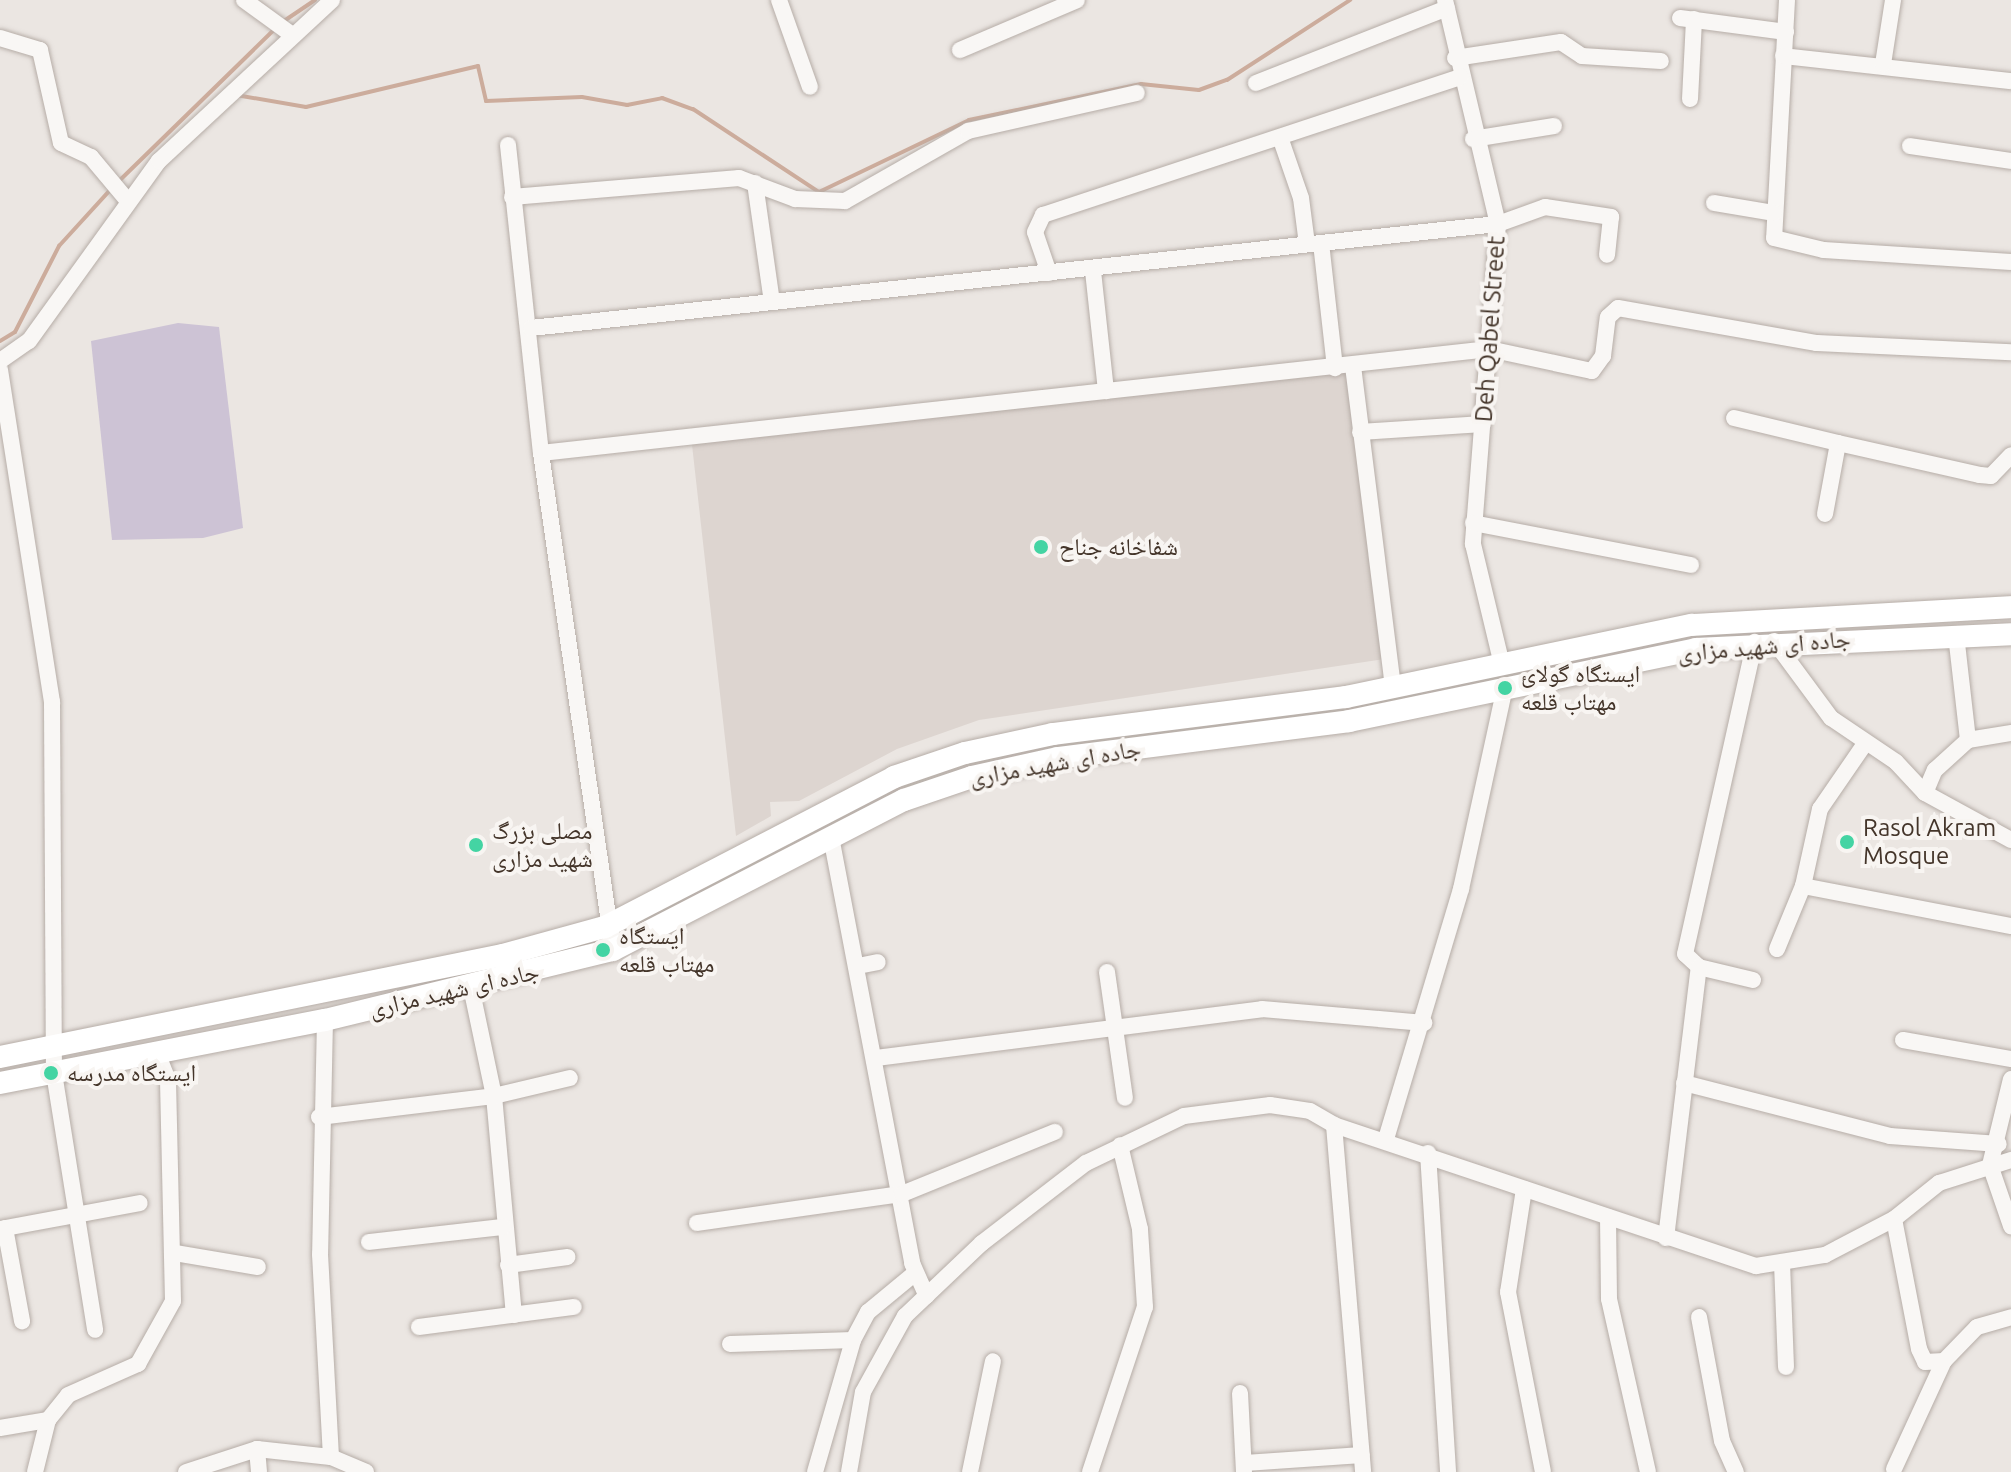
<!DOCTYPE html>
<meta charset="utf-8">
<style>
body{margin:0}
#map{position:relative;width:2011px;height:1472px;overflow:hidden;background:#ebe6e2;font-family:Ubuntu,"Noto Naskh Arabic",sans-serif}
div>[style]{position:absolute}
.built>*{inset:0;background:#ddd5d0}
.green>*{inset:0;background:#cdc3d5}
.stream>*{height:4px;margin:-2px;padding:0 2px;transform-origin:2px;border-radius:2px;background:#ccac9c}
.roads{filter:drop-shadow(0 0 2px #b6ada7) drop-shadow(0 0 2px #b6ada7)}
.street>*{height:16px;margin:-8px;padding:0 8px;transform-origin:8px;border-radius:8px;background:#f9f7f5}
.secondary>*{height:22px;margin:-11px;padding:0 11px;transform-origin:11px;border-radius:11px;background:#fff}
.dots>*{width:22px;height:22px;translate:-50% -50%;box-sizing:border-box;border:4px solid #f8f5f2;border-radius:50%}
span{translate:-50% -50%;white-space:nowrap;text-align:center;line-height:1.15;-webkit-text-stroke:8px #f8f5f2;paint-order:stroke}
.street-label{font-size:24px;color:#44352a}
.poi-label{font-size:24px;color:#44352a}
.left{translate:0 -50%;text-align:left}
</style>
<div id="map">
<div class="built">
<div style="clip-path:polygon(1358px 368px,1391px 658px,979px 720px,897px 749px,799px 801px,770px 802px,771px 816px,736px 836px,691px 436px)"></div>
</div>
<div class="green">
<div style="clip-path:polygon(178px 323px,219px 327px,243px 528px,203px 538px,112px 540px,91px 341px)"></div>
</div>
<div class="stream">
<div style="left:281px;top:23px;width:41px;rotate:-34.1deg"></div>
<div style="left:236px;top:95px;width:71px;rotate:9.7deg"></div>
<div style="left:306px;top:107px;width:177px;rotate:-13.4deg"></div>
<div style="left:478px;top:66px;width:36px;rotate:77deg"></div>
<div style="left:486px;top:101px;width:96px;rotate:-2.4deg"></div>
<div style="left:582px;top:97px;width:46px;rotate:10.1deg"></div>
<div style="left:627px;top:105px;width:36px;rotate:-11deg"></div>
<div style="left:662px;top:98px;width:33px;rotate:20deg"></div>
<div style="left:693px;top:109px;width:151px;rotate:33.4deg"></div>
<div style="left:819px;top:192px;width:166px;rotate:-25.6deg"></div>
<div style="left:969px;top:120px;width:176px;rotate:-11.8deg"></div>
<div style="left:1141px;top:84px;width:58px;rotate:5.9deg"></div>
<div style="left:1199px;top:90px;width:30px;rotate:-20deg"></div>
<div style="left:1227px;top:80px;width:147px;rotate:-33deg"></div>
<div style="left:118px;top:182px;width:219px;rotate:-44.3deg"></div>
<div style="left:0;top:341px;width:17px;rotate:-31deg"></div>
<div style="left:15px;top:332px;width:97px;rotate:-62.9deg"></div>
<div style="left:59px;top:246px;width:79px;rotate:-47.6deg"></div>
</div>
<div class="roads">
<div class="street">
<div style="left:244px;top:0;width:58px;rotate:35.9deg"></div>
<div style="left:779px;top:0;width:92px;rotate:70.4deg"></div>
<div style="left:1445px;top:0;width:230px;rotate:76.7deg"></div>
<div style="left:1498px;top:224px;width:321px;rotate:94.5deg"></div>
<div style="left:1473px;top:544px;width:120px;rotate:76.5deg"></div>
<div style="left:1787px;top:0;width:238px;rotate:93.1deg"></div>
<div style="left:1774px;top:238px;width:51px;rotate:13.5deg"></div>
<div style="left:1824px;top:250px;width:187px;rotate:3.7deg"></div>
<div style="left:1680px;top:18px;width:107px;rotate:7.5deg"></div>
<div style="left:0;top:38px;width:42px;rotate:16.7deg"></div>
<div style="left:40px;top:50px;width:95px;rotate:77.3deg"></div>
<div style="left:61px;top:143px;width:33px;rotate:25deg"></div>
<div style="left:91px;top:157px;width:56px;rotate:50.1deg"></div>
<div style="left:960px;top:50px;width:127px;rotate:-23.1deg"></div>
<div style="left:1783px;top:56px;width:229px;rotate:6.3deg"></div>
<div style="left:1455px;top:58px;width:107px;rotate:-8.6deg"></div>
<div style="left:1561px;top:42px;width:25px;rotate:34deg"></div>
<div style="left:1582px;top:56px;width:79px;rotate:3.6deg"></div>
<div style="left:1883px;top:64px;width:65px;rotate:-81.1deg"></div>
<div style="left:1256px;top:83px;width:205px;rotate:-21.4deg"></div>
<div style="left:1690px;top:99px;width:80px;rotate:-87.1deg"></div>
<div style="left:1473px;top:139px;width:82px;rotate:-9.1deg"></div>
<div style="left:1281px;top:140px;width:61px;rotate:71deg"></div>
<div style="left:1301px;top:198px;width:46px;rotate:82.6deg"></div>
<div style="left:508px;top:145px;width:310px;rotate:83.9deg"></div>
<div style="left:541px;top:453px;width:502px;rotate:81.76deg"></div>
<div style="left:1910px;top:146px;width:102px;rotate:8.4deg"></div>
<div style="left:755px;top:183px;width:120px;rotate:81.9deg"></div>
<div style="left:512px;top:197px;width:228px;rotate:-4.8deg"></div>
<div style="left:739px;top:178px;width:60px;rotate:20.6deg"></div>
<div style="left:795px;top:199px;width:50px;rotate:2.3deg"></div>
<div style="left:845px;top:201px;width:142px;rotate:-29.6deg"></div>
<div style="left:968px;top:131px;width:173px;rotate:-12.7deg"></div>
<div style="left:1714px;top:203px;width:61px;rotate:9.5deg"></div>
<div style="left:1321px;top:243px;width:126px;rotate:83.6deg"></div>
<div style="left:1093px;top:271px;width:121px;rotate:83.8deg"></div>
<div style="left:1049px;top:273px;width:43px;rotate:-108.9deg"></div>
<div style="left:1035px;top:232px;width:19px;rotate:-65deg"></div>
<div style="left:1043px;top:215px;width:440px;rotate:-18.3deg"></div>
<div style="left:531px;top:328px;width:973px;rotate:-6.14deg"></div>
<div style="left:1498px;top:224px;width:50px;rotate:-19.9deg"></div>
<div style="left:1545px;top:207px;width:67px;rotate:8.6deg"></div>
<div style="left:1611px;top:217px;width:38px;rotate:96deg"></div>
<div style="left:0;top:361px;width:35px;rotate:-35deg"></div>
<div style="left:29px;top:341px;width:222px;rotate:-54.2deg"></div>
<div style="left:159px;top:161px;width:236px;rotate:-42.9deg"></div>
<div style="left:1353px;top:366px;width:324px;rotate:82.9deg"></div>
<div style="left:0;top:370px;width:336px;rotate:81.1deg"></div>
<div style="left:52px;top:702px;width:371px;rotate:89.7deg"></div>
<div style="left:54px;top:1073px;width:260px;rotate:80.9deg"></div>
<div style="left:1734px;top:418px;width:107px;rotate:13.5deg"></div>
<div style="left:1360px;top:432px;width:123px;rotate:-3.7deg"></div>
<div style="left:541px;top:453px;width:954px;rotate:-6.26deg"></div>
<div style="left:1489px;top:349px;width:105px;rotate:12.1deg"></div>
<div style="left:1592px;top:371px;width:19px;rotate:-54deg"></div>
<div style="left:1603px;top:356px;width:39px;rotate:-83deg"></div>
<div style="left:1608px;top:317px;width:13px;rotate:-42deg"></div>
<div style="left:1618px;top:308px;width:202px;rotate:10deg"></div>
<div style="left:1817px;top:343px;width:194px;rotate:2.7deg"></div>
<div style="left:1825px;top:514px;width:72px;rotate:-79.6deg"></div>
<div style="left:1838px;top:443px;width:146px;rotate:12.7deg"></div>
<div style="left:1980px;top:475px;width:11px;rotate:5deg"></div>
<div style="left:1991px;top:476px;width:29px;rotate:-46deg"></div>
<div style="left:1473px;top:523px;width:222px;rotate:10.9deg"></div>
<div style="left:1774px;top:641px;width:96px;rotate:53.5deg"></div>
<div style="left:1831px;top:718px;width:78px;rotate:34.1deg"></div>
<div style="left:1896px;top:762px;width:42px;rotate:46.9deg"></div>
<div style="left:1925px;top:793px;width:98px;rotate:28.7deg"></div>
<div style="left:1968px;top:740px;width:44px;rotate:-9.2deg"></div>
<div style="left:1925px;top:793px;width:25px;rotate:-67deg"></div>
<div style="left:1935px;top:770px;width:45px;rotate:-42.3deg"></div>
<div style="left:1968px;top:740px;width:106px;rotate:-96.5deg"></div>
<div style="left:832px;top:842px;width:429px;rotate:79.2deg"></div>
<div style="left:912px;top:1263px;width:36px;rotate:66deg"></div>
<div style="left:1803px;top:886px;width:212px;rotate:10.9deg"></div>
<div style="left:1777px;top:949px;width:68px;rotate:-67.6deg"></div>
<div style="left:1803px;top:886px;width:79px;rotate:-77.6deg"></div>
<div style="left:1820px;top:809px;width:78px;rotate:-55.5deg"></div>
<div style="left:858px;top:966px;width:20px;rotate:-11deg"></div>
<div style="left:1107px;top:972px;width:127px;rotate:81.9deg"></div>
<div style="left:1753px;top:980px;width:56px;rotate:-166.5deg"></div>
<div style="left:1699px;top:967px;width:19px;rotate:-137deg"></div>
<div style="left:1685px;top:954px;width:320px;rotate:-77.4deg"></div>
<div style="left:471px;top:987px;width:111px;rotate:78.1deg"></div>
<div style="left:494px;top:1096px;width:220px;rotate:84.8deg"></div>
<div style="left:325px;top:1020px;width:234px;rotate:91.2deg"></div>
<div style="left:320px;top:1254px;width:203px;rotate:86.9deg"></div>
<div style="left:1903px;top:1040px;width:110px;rotate:10deg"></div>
<div style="left:876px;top:1058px;width:389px;rotate:-7.2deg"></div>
<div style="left:1262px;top:1009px;width:163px;rotate:4.9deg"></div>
<div style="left:2011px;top:1079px;width:89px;rotate:103.7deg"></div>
<div style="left:1990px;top:1165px;width:65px;rotate:71deg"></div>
<div style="left:1684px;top:1083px;width:213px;rotate:14.4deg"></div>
<div style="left:1890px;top:1136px;width:109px;rotate:4.2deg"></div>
<div style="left:319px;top:1117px;width:176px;rotate:-6.8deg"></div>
<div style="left:494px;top:1096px;width:78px;rotate:-13.3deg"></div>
<div style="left:1334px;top:1125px;width:348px;rotate:85.2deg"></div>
<div style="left:1386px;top:1139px;width:261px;rotate:-73.3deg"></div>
<div style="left:1461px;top:889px;width:206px;rotate:-77.7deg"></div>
<div style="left:1428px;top:1153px;width:320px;rotate:86.4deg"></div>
<div style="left:1524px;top:1189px;width:104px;rotate:98.8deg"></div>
<div style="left:1508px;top:1292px;width:183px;rotate:79deg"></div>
<div style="left:1608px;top:1217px;width:82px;rotate:89.3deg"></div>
<div style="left:1609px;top:1299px;width:177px;rotate:77.3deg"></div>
<div style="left:1894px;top:1219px;width:132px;rotate:79.1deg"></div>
<div style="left:1919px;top:1349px;width:14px;rotate:65deg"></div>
<div style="left:1925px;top:1362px;width:19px;rotate:-3deg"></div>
<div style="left:697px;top:1223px;width:207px;rotate:-8.1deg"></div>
<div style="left:902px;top:1194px;width:165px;rotate:-22.1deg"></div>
<div style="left:5px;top:1228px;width:95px;rotate:79.6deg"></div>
<div style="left:0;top:1229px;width:142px;rotate:-10.5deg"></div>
<div style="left:1666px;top:1238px;width:273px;rotate:-83.1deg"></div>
<div style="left:369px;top:1242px;width:135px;rotate:-6.4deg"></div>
<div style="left:175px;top:1253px;width:84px;rotate:9.6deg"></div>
<div style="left:1782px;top:1263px;width:104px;rotate:87.8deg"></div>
<div style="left:508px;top:1265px;width:60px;rotate:-7.7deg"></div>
<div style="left:1699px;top:1317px;width:126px;rotate:79.5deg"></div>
<div style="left:1722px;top:1441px;width:34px;rotate:66deg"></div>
<div style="left:419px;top:1327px;width:156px;rotate:-7.4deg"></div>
<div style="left:730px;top:1344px;width:123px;rotate:-1.9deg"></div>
<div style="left:1240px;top:1393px;width:79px;rotate:87.1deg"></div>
<div style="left:0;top:1428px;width:49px;rotate:-9.5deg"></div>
<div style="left:257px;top:1449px;width:23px;rotate:85deg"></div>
<div style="left:1245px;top:1463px;width:117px;rotate:-3.9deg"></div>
<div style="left:1894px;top:1469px;width:119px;rotate:-65.2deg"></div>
<div style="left:1944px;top:1361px;width:47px;rotate:-45.9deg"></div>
<div style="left:1977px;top:1327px;width:35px;rotate:-16deg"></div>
<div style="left:35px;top:1472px;width:54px;rotate:-76deg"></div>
<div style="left:48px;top:1420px;width:32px;rotate:-51deg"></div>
<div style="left:68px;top:1395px;width:77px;rotate:-23.9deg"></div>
<div style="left:138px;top:1364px;width:72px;rotate:-60.9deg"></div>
<div style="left:173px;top:1301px;width:221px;rotate:-91.3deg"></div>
<div style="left:168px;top:1080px;width:27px;rotate:-112deg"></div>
<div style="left:186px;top:1472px;width:75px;rotate:-17.9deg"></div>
<div style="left:257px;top:1449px;width:74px;rotate:6.2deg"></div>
<div style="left:331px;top:1457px;width:38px;rotate:23deg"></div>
<div style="left:815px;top:1472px;width:137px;rotate:-73.9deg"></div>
<div style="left:853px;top:1340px;width:32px;rotate:-62deg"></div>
<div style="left:868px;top:1312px;width:60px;rotate:-39.6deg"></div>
<div style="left:849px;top:1472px;width:81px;rotate:-80.1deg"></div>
<div style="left:863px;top:1392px;width:87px;rotate:-61.1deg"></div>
<div style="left:905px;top:1316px;width:106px;rotate:-43.5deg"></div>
<div style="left:982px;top:1243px;width:131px;rotate:-37.6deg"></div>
<div style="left:1086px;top:1163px;width:109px;rotate:-25.6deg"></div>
<div style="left:1184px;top:1116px;width:87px;rotate:-7.3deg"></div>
<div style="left:1270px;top:1105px;width:40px;rotate:8.5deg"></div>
<div style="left:1310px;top:1111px;width:28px;rotate:30deg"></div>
<div style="left:1334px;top:1125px;width:445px;rotate:18.5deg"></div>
<div style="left:1756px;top:1266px;width:70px;rotate:-9.1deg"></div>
<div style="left:1825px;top:1255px;width:78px;rotate:-27.6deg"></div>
<div style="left:1894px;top:1219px;width:58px;rotate:-38.7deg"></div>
<div style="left:1939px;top:1183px;width:76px;rotate:-17.7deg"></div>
<div style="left:970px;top:1472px;width:113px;rotate:-78.3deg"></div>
<div style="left:1090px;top:1472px;width:174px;rotate:-71.6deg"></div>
<div style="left:1145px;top:1307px;width:78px;rotate:-93.7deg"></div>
<div style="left:1140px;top:1229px;width:86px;rotate:-103.4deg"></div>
</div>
<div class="secondary">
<div style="left:0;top:1057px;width:513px;rotate:-11.46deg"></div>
<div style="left:503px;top:955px;width:106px;rotate:-15.4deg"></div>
<div style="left:605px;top:927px;width:326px;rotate:-27.4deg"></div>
<div style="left:894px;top:777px;width:75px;rotate:-18.7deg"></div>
<div style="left:965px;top:753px;width:90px;rotate:-12.2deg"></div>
<div style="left:1053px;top:734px;width:295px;rotate:-7.2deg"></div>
<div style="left:1346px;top:697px;width:353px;rotate:-11.8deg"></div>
<div style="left:1692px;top:625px;width:320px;rotate:-3.2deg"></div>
<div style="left:0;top:1083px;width:331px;rotate:-11deg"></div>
<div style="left:325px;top:1020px;width:296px;rotate:-13.7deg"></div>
<div style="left:613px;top:950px;width:327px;rotate:-27.3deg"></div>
<div style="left:904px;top:800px;width:72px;rotate:-18.7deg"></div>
<div style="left:972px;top:777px;width:88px;rotate:-12.5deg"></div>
<div style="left:1058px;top:758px;width:293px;rotate:-7.2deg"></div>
<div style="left:1349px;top:721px;width:354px;rotate:-11.7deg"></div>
<div style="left:1696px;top:649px;width:315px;rotate:-2.7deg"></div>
</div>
</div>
<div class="dots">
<div style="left:1041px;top:547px;background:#44d4a3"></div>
<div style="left:1505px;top:688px;background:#44d4a3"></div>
<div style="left:1847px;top:842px;background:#44d4a3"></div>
<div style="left:476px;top:845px;background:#44d4a3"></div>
<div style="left:603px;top:950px;background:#44d4a3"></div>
<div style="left:51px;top:1073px;background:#44d4a3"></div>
</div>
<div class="street-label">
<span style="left:1490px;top:329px;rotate:-86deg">Deh Qabel Street</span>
<span style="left:1764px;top:646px;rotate:-5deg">جاده ای شهید مزاری</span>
<span style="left:1055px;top:763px;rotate:-10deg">جاده ای شهید مزاری</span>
<span style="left:454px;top:990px;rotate:-13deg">جاده ای شهید مزاری</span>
</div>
<div class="poi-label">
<span class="left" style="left:1059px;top:547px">شفاخانه جناح</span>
<span class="left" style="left:1521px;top:688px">ایستگاه گولائ<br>مهتاب قلعه</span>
<span class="left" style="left:1863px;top:842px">Rasol Akram<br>Mosque</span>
<span class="left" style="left:492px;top:845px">مصلی بزرگ<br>شهید مزاری</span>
<span class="left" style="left:619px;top:950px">ایستگاه<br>مهتاب قلعه</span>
<span class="left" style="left:67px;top:1073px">ایستگاه مدرسه</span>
</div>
</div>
